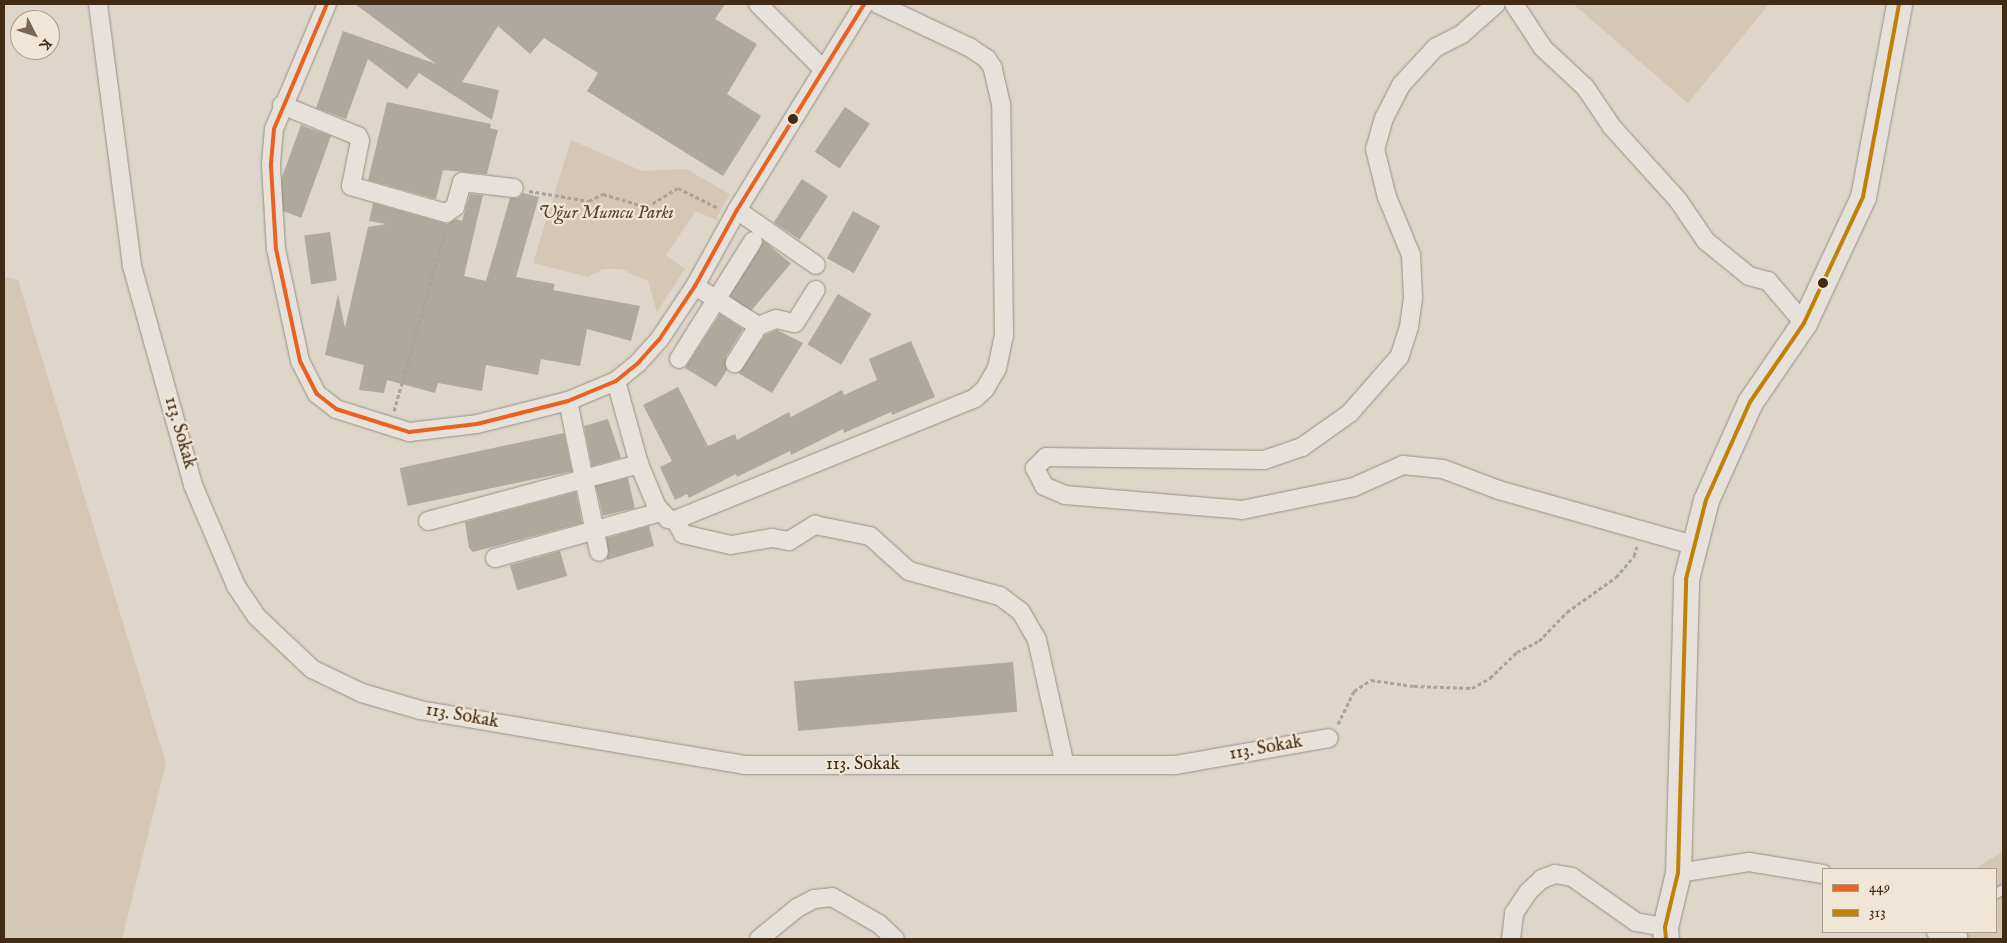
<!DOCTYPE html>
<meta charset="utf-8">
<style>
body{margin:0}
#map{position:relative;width:2007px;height:943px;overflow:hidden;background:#ded6c8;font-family:"IM FELL English",serif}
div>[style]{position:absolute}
.green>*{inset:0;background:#d4c7b3}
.building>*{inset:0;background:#afa89d;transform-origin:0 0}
.path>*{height:3px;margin-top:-1.5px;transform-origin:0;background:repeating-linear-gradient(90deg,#a8a39b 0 4px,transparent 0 6.5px)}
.roads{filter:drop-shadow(0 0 1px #968f84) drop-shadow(0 0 1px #968f84)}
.lane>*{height:9px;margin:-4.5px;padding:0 4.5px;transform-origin:4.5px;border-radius:4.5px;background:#e6e2db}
.street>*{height:18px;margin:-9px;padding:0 9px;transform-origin:9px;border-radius:9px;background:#e6e2db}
.secondary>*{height:25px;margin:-12.5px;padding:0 12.5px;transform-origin:12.5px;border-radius:12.5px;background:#e6e2db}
.bus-1>*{height:4px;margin:-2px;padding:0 2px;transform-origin:2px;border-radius:2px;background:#e96221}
.bus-2>*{height:4px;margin:-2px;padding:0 2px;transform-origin:2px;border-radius:2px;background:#c08106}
.dots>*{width:14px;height:14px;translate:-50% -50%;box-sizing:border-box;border:2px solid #f0e6d5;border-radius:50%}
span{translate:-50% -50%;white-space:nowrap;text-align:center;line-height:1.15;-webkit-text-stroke:4.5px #f0e6d5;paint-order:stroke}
.park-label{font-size:18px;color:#5c4830;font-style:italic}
.street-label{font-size:18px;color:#402b14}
.frame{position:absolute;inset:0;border:5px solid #402b14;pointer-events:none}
.legend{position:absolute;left:1822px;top:868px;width:175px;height:65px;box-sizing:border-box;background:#f0e6d5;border:1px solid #aa9b88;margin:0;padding:6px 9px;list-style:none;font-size:15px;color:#402b14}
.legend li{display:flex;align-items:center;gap:10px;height:25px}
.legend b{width:25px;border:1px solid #aa9b88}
.north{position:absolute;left:10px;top:10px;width:50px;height:50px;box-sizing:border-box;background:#f0e6d5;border:1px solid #aa9b88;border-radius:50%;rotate:131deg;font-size:14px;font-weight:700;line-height:20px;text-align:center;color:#402b14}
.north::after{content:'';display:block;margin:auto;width:18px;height:22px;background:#776753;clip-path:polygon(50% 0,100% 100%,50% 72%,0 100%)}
</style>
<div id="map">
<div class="green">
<div style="clip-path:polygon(1573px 4px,1769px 4px,1688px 103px)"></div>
<div style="clip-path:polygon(571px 140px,642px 171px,686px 169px,730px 194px,717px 217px,718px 221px,696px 211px,666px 255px,685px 269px,657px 312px,648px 281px,621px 269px,603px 269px,588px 277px,533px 263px)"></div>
<div style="clip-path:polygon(4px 277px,18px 280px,166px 763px,122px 939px,4px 939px)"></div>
<div style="clip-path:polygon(2003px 851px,2003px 939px,1929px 939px,1934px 932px,1996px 932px,1996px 869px,1975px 869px)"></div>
</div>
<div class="building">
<div style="clip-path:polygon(355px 4px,725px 4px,715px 19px,757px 44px,727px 94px,761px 116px,723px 176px,587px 91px,598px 73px,544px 38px,530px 54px,498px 26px,462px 82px,499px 90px,492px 120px,419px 73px,407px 89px,368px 59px,346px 119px,316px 108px,343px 31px,436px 64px)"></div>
<div style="clip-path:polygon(387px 102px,491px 124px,490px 128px,498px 130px,487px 174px,443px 170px,436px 199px,368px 180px)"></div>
<div style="left:845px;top:107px;width:30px;height:54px;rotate:34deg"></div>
<div style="left:301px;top:125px;width:32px;height:87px;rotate:20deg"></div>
<div style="left:802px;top:179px;width:31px;height:52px;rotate:33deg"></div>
<div style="clip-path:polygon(523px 193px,539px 197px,516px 277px,555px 284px,553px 290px,640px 306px,631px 341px,587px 329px,580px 366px,541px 359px,538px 375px,486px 365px,482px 391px,438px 383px,435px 393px,387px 380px,384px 393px,359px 390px,364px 365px,325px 355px,338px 294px,345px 328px,368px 227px,386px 224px,369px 221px,373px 203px,447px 224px,456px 219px,462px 221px,470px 194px,483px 195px,464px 276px,486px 281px,510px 198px,518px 198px)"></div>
<div style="left:853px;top:211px;width:31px;height:54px;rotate:29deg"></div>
<div style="left:330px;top:232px;width:49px;height:26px;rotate:82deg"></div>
<div style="left:764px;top:241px;width:35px;height:64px;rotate:40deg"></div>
<div style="left:838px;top:294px;width:39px;height:59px;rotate:31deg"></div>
<div style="clip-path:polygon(720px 314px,743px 329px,726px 357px,727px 370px,716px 387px,685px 368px)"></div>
<div style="clip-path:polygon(777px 330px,803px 343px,772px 393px,738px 373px,765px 335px)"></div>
<div style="clip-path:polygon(911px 341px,935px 397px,892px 415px,891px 412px,844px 433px,843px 429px,791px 455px,790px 451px,737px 477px,736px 474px,689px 498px,687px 494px,675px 500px,660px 467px,672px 461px,643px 405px,678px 387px,708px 446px,735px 434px,737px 440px,789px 412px,791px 417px,842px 390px,844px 395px,877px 380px,869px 359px)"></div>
<div style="clip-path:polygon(608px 419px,621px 458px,592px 466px,584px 426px)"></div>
<div style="left:564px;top:433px;width:39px;height:168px;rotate:78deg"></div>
<div style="left:628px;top:478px;width:31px;height:33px;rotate:77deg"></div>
<div style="clip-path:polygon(576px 492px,582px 523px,473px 552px,469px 548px,465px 522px)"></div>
<div style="clip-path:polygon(649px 526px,654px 546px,607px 560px,607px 538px)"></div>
<div style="left:560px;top:551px;width:26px;height:52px;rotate:74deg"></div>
<div style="left:1013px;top:662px;width:50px;height:220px;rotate:85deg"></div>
</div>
<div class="path">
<div style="left:529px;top:191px;width:61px;rotate:9.5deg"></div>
<div style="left:589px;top:201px;width:16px;rotate:-27deg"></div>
<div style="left:603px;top:194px;width:46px;rotate:16.5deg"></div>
<div style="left:647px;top:207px;width:36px;rotate:-32deg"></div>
<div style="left:678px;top:188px;width:45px;rotate:26.6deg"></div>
<div style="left:394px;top:411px;width:189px;rotate:-74.1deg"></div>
<div style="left:1338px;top:724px;width:37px;rotate:-64deg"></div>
<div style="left:1354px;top:691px;width:20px;rotate:-33deg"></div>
<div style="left:1371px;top:680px;width:43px;rotate:7.9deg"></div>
<div style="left:1414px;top:686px;width:58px;rotate:2deg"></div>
<div style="left:1472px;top:688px;width:21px;rotate:-29deg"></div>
<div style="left:1490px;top:678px;width:37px;rotate:-44deg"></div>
<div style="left:1517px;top:652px;width:25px;rotate:-27deg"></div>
<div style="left:1539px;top:641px;width:40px;rotate:-46deg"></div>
<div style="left:1567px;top:612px;width:60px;rotate:-35.5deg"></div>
<div style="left:1616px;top:577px;width:28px;rotate:-49deg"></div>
<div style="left:1634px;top:556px;width:10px;rotate:-73deg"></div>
</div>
<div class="roads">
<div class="lane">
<div style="left:1996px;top:893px;width:8px;rotate:-30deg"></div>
</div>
<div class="street">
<div style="left:98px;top:4px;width:264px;rotate:82.6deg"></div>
<div style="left:132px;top:266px;width:227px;rotate:74.4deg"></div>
<div style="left:193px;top:485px;width:110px;rotate:66.9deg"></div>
<div style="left:236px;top:586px;width:36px;rotate:56deg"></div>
<div style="left:256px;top:616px;width:77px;rotate:43.4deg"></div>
<div style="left:312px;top:669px;width:55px;rotate:25.6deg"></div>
<div style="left:362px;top:693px;width:60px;rotate:16.3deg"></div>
<div style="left:420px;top:710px;width:329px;rotate:9.6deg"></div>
<div style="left:744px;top:765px;width:431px"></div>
<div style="left:1175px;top:765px;width:156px;rotate:-9.9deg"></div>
<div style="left:327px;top:4px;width:136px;rotate:113deg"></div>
<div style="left:274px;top:129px;width:37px;rotate:95deg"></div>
<div style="left:271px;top:166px;width:83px;rotate:86.6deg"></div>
<div style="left:276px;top:249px;width:115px;rotate:77.9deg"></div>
<div style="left:300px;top:361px;width:37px;rotate:63deg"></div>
<div style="left:317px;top:394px;width:24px;rotate:38deg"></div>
<div style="left:336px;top:409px;width:77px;rotate:17.5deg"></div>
<div style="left:409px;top:432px;width:68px;rotate:-6.7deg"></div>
<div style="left:477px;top:424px;width:94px;rotate:-14.2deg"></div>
<div style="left:568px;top:401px;width:52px;rotate:-22.6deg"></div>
<div style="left:616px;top:381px;width:28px;rotate:-39deg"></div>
<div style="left:638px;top:363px;width:31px;rotate:-48deg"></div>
<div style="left:659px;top:340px;width:65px;rotate:-56.3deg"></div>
<div style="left:695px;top:286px;width:87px;rotate:-61.1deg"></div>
<div style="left:737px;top:210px;width:242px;rotate:-58.3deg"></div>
<div style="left:758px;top:4px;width:92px;rotate:45deg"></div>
<div style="left:1496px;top:4px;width:45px;rotate:138.6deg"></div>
<div style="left:1462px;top:34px;width:29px;rotate:153deg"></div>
<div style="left:1436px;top:47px;width:52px;rotate:132.6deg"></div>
<div style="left:1401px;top:85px;width:37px;rotate:117deg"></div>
<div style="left:1384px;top:118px;width:32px;rotate:106deg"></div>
<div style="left:1375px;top:149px;width:49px;rotate:76deg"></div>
<div style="left:1387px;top:197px;width:63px;rotate:67.5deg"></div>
<div style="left:1411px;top:255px;width:43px;rotate:87.3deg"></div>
<div style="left:1413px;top:298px;width:29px;rotate:98deg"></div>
<div style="left:1409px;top:327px;width:32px;rotate:108deg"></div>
<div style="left:1399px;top:357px;width:74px;rotate:131.2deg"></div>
<div style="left:1350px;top:413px;width:59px;rotate:144.7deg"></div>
<div style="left:1302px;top:447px;width:40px;rotate:161.1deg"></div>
<div style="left:1264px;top:460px;width:218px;rotate:-179.2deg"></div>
<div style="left:1046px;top:457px;width:16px;rotate:135deg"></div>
<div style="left:1035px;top:468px;width:20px;rotate:63deg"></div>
<div style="left:1044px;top:486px;width:23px;rotate:23deg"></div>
<div style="left:1065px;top:495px;width:178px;rotate:4.8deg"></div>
<div style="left:1242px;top:510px;width:114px;rotate:-11.6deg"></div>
<div style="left:1354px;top:487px;width:54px;rotate:-24.2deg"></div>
<div style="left:1403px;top:465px;width:40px;rotate:5.7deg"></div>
<div style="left:1443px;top:469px;width:60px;rotate:20.6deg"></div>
<div style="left:1499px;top:490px;width:203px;rotate:15.8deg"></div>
<div style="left:1514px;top:4px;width:53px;rotate:56.6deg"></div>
<div style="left:1543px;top:48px;width:57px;rotate:42.9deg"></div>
<div style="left:1585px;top:87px;width:48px;rotate:56deg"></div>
<div style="left:1612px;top:127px;width:98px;rotate:47.9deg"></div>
<div style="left:1678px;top:200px;width:50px;rotate:55.7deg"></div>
<div style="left:1706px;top:241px;width:55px;rotate:39.1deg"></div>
<div style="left:1749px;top:276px;width:20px;rotate:15deg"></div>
<div style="left:1768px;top:281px;width:55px;rotate:49.4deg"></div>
<div style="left:282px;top:105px;width:82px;rotate:22.2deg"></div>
<div style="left:358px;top:136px;width:5px;rotate:68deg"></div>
<div style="left:360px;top:141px;width:46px;rotate:101.3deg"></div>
<div style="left:351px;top:186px;width:99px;rotate:15.9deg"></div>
<div style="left:446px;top:213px;width:11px;rotate:-34deg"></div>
<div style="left:455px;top:207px;width:26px;rotate:-74deg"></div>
<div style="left:462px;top:182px;width:52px;rotate:6.6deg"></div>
<div style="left:737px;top:210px;width:96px;rotate:34.8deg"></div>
<div style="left:695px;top:286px;width:75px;rotate:32.4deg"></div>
<div style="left:758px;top:326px;width:44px;rotate:121.9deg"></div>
<div style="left:758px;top:326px;width:19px;rotate:-21deg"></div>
<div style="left:776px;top:319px;width:19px;rotate:12deg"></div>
<div style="left:795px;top:323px;width:39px;rotate:-58deg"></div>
<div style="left:679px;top:359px;width:139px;rotate:-57.9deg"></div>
<div style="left:616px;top:381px;width:86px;rotate:74.5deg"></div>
<div style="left:639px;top:464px;width:47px;rotate:67.3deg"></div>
<div style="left:657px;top:507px;width:16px;rotate:47deg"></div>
<div style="left:668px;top:519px;width:7px;rotate:8deg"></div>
<div style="left:675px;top:520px;width:324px;rotate:-22.1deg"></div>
<div style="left:975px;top:398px;width:13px;rotate:-42deg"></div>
<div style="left:985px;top:389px;width:24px;rotate:-60deg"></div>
<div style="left:997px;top:368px;width:33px;rotate:-78deg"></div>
<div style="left:1004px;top:336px;width:232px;rotate:-90.7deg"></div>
<div style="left:1001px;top:104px;width:37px;rotate:-103deg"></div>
<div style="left:993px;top:68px;width:11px;rotate:-124deg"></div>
<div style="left:987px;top:59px;width:22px;rotate:-146deg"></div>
<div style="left:969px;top:47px;width:101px;rotate:-154.7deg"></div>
<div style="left:568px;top:401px;width:154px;rotate:78.4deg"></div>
<div style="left:675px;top:520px;width:16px;rotate:60deg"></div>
<div style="left:683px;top:534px;width:49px;rotate:12.9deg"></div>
<div style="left:731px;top:545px;width:42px;rotate:-9.7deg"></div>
<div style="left:772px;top:538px;width:17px;rotate:10deg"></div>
<div style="left:789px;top:541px;width:31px;rotate:-32deg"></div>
<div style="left:815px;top:525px;width:56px;rotate:11.3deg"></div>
<div style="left:870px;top:536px;width:52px;rotate:41.9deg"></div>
<div style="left:909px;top:571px;width:94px;rotate:15.4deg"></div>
<div style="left:1000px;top:596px;width:26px;rotate:37deg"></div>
<div style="left:1021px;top:612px;width:32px;rotate:60deg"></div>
<div style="left:1037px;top:640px;width:128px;rotate:77.4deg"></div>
<div style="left:428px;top:521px;width:219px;rotate:-15.1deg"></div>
<div style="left:495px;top:558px;width:172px;rotate:-15.5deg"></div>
<div style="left:1678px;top:873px;width:72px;rotate:-8.8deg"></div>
<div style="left:1749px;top:862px;width:75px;rotate:9.2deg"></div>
<div style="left:1936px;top:932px;width:23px;rotate:13deg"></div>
<div style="left:759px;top:939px;width:49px;rotate:-39.2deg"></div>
<div style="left:797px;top:908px;width:19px;rotate:-28deg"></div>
<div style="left:814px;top:899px;width:18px;rotate:-6deg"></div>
<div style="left:832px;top:897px;width:54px;rotate:29.9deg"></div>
<div style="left:879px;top:924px;width:22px;rotate:43deg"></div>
<div style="left:1511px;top:939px;width:26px;rotate:-83deg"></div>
<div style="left:1514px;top:913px;width:25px;rotate:-56deg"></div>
<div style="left:1528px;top:892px;width:19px;rotate:-43deg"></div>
<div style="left:1542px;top:879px;width:14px;rotate:-21deg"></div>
<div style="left:1555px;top:874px;width:17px;rotate:10deg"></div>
<div style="left:1572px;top:877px;width:78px;rotate:35.1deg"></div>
<div style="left:1636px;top:922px;width:29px;rotate:10deg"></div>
</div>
<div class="secondary">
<div style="left:1666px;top:939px;width:12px;rotate:-95deg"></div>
<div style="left:1665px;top:927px;width:56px;rotate:-76.5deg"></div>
<div style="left:1678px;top:873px;width:294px;rotate:-88.4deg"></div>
<div style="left:1686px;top:579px;width:81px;rotate:-75.8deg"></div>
<div style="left:1706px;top:500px;width:107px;rotate:-65.8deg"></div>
<div style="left:1750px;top:402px;width:96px;rotate:-55.6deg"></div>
<div style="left:1804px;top:323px;width:139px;rotate:-64.9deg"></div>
<div style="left:1863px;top:197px;width:196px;rotate:-79.4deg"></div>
</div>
</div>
<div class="bus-1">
<div style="left:327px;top:4px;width:136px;rotate:113deg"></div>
<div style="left:274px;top:129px;width:37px;rotate:95deg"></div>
<div style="left:271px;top:166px;width:83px;rotate:86.6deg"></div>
<div style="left:276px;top:249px;width:115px;rotate:77.9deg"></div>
<div style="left:300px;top:361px;width:37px;rotate:63deg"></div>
<div style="left:317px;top:394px;width:24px;rotate:38deg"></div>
<div style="left:336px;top:409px;width:77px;rotate:17.5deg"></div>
<div style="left:409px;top:432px;width:68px;rotate:-6.7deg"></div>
<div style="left:477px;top:424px;width:94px;rotate:-14.2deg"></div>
<div style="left:568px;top:401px;width:52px;rotate:-22.6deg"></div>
<div style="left:616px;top:381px;width:28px;rotate:-39deg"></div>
<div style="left:638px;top:363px;width:31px;rotate:-48deg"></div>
<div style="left:659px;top:340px;width:65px;rotate:-56.3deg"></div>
<div style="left:695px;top:286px;width:87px;rotate:-61.1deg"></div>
<div style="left:737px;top:210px;width:242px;rotate:-58.3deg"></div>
</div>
<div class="bus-2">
<div style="left:1666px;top:939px;width:12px;rotate:-95deg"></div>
<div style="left:1665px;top:927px;width:56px;rotate:-76.5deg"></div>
<div style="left:1678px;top:873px;width:294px;rotate:-88.4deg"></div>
<div style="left:1686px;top:579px;width:81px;rotate:-75.8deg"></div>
<div style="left:1706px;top:500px;width:107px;rotate:-65.8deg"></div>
<div style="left:1750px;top:402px;width:96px;rotate:-55.6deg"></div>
<div style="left:1804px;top:323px;width:139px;rotate:-64.9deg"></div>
<div style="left:1863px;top:197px;width:196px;rotate:-79.4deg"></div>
</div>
<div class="dots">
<div style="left:793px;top:119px;background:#402b14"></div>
<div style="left:1823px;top:283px;background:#402b14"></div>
</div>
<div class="park-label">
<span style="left:606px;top:214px">Uğur Mumcu Parkı</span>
</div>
<div class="street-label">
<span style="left:179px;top:433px;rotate:74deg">113. Sokak</span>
<span style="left:462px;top:717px;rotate:10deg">113. Sokak</span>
<span style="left:1266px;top:749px;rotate:-10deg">113. Sokak</span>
<span style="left:863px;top:765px">113. Sokak</span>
</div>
<div class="frame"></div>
<ul class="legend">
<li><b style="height:6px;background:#e96221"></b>449</li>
<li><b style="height:6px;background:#c08106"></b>313</li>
</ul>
<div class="north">K</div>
</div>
